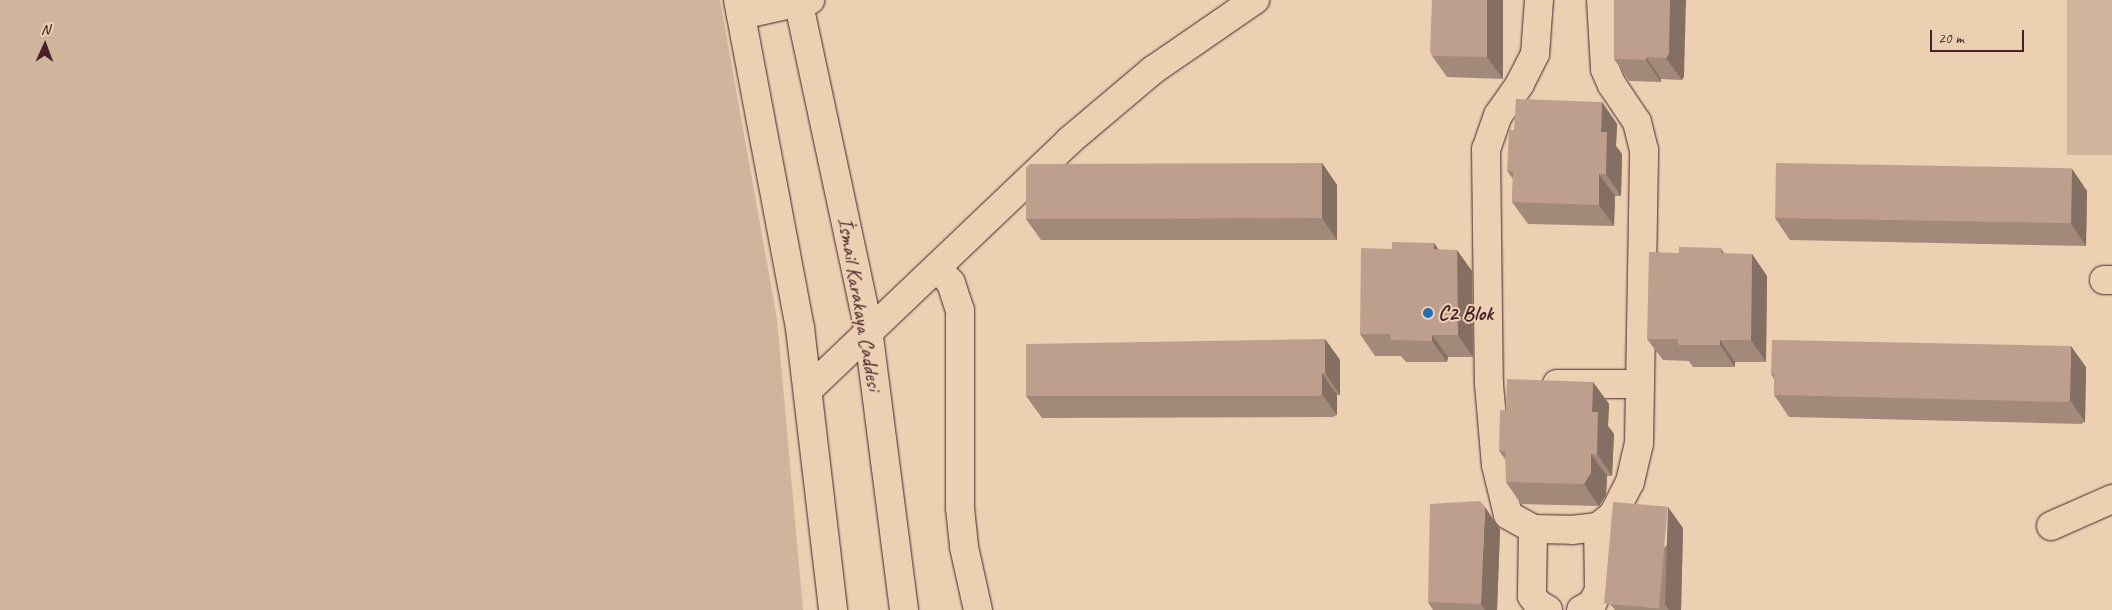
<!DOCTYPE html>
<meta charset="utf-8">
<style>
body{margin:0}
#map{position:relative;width:2112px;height:610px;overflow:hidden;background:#ebd1b2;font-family:Caveat,sans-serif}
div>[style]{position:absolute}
.green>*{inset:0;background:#d0b49c;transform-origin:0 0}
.roads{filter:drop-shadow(0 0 1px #4a1f2b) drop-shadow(0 0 1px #4a1f2b)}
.minor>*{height:28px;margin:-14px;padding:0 14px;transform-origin:14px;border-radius:14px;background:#ebd1b2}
.wall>*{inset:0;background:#a38979}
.shaded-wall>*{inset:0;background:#856f63}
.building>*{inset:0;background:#be9f8d;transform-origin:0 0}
.dots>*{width:14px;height:14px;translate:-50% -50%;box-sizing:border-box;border:2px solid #ebd1b2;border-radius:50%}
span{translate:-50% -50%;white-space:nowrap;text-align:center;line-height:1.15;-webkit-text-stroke:4px #ebd1b2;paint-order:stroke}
.street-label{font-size:21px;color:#4a1f2b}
.poi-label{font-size:21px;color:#4a1f2b;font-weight:700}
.left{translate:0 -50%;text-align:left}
.north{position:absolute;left:20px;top:20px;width:50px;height:50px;-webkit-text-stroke:4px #ebd1b2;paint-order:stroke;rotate:2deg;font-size:14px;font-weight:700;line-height:20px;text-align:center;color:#4a1f2b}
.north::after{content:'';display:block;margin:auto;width:18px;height:22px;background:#4a1f2b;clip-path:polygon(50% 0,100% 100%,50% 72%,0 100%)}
.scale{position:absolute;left:1930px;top:30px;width:94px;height:22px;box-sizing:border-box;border:2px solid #4a1f2b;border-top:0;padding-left:6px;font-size:15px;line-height:18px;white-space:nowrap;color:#4a1f2b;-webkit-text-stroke:4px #ebd1b2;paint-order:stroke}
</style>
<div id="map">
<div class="green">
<div style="clip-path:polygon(0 0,720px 0,777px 319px,803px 610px,0 610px)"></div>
<div style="left:2067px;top:0;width:45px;height:155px"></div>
</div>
<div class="roads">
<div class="minor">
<div style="left:738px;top:0;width:334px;rotate:79.3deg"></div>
<div style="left:800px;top:328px;width:284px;rotate:83.3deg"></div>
<div style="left:798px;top:0;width:328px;rotate:77.9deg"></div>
<div style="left:867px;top:321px;width:291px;rotate:82.7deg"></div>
<div style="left:1539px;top:0;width:54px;rotate:94.2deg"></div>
<div style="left:1535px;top:54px;width:34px;rotate:117deg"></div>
<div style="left:1520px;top:84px;width:38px;rotate:125deg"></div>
<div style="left:1498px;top:115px;width:36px;rotate:109deg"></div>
<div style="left:1486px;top:149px;width:235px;rotate:89.3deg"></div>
<div style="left:1489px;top:384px;width:81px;rotate:85.1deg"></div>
<div style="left:1496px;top:465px;width:51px;rotate:76.5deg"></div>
<div style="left:1508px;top:515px;width:29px;rotate:29deg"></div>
<div style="left:1533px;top:529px;width:39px;rotate:1deg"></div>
<div style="left:1572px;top:530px;width:26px;rotate:-7deg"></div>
<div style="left:1598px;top:527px;width:19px;rotate:-39deg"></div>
<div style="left:1613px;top:515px;width:37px;rotate:-63deg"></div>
<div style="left:1630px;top:482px;width:39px;rotate:-77deg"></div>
<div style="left:1639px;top:444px;width:294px;rotate:-89deg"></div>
<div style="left:1644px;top:150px;width:29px;rotate:-104deg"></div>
<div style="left:1637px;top:122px;width:45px;rotate:-124deg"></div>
<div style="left:1612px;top:85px;width:17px;rotate:-114deg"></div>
<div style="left:1605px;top:69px;width:69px;rotate:-93.3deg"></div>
<div style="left:741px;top:15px;width:71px;rotate:-12.3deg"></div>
<div style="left:937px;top:267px;width:21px;rotate:49deg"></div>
<div style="left:951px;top:283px;width:28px;rotate:72deg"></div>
<div style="left:960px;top:310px;width:198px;rotate:90deg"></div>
<div style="left:960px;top:508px;width:39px;rotate:84deg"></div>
<div style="left:964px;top:547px;width:65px;rotate:77.5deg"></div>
<div style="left:2104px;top:280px;width:8px"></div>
<div style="left:1557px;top:384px;width:83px"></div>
<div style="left:810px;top:388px;width:358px;rotate:-43.6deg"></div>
<div style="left:1069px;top:141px;width:110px;rotate:-40.2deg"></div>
<div style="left:1153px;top:70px;width:124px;rotate:-34.5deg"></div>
<div style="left:2051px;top:526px;width:67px;rotate:-23.9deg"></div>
<div style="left:1533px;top:529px;width:67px;rotate:90.9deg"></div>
<div style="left:1532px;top:596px;width:9px;rotate:54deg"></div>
<div style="left:1537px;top:603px;width:13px;rotate:32deg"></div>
<div style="left:1581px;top:610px;width:13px;rotate:-29deg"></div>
<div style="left:1592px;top:604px;width:16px;rotate:-63deg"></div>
<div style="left:1599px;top:590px;width:63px;rotate:-90.9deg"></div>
</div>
</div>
<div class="wall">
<div style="clip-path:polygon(1503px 0,1503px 79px,1447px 77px,1432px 56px)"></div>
<div style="clip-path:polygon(1614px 0,1684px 76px,1682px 80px,1661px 79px,1661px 82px,1629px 81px,1614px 59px)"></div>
<div style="clip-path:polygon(1602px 102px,1617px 124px,1616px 146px,1622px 154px,1621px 196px,1615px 196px,1614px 226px,1528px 224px,1512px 202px,1513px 179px,1507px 171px,1514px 130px)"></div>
<div style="clip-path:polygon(1322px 163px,1337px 185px,1337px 240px,1041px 240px,1026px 219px)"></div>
<div style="clip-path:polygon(2072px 169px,2087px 191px,2086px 246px,1790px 240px,1775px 218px)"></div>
<div style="clip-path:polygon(1434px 243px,1438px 249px,1472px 271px,1473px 357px,1448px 357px,1447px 362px,1406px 362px,1401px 356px,1375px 356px,1360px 334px,1392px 249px)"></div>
<div style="clip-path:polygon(1721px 248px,1725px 254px,1752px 254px,1767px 276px,1766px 362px,1735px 362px,1735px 367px,1693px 367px,1689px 361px,1663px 360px,1647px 339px,1679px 253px)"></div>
<div style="clip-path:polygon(1325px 339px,1340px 360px,1340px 395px,1337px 395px,1337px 415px,1333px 417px,1042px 418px,1026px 396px)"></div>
<div style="clip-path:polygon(2086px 367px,2085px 422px,2081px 424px,1789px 417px,1774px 395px,1774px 379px,1771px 374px)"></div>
<div style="clip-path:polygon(1593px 382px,1609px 404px,1608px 426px,1614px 434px,1612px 476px,1607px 476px,1606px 495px,1599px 506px,1521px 504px,1506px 482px,1506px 460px,1499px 451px,1506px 410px)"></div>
<div style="clip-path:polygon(1683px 528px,1681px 610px,1615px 610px,1610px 604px)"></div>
<div style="clip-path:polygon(1500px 529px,1497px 610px,1433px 610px,1428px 602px)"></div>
</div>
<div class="shaded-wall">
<div style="clip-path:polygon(1487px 0,1503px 0,1503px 79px,1487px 57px)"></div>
<div style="clip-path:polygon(1670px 0,1686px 0,1684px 76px,1682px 80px,1666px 58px)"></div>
<div style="clip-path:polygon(1646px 57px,1661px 79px,1661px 82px,1646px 60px)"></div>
<div style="clip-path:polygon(1602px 102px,1617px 124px,1616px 146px,1622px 154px,1621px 196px,1606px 174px,1601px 132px)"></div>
<div style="clip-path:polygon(1322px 163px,1337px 185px,1337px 240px,1322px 218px)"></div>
<div style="clip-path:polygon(2072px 169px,2087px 191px,2086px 246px,2071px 224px)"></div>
<div style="clip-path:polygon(1599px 174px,1615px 196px,1614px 226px,1599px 205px)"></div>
<div style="clip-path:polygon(1434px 243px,1449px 265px,1434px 249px)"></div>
<div style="clip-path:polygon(1457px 250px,1472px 271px,1473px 357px,1458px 335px)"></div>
<div style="clip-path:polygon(1752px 254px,1767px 276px,1766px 362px,1751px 340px)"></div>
<div style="clip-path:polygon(1432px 335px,1448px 357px,1447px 362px,1432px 341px)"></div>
<div style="clip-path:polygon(1325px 339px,1340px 360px,1340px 395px,1325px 373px)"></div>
<div style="clip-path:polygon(1720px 340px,1735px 362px,1735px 367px,1720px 345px)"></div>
<div style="clip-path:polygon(2071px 346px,2086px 367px,2085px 422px,2070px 400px)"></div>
<div style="clip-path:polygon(1322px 373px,1337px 395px,1337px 415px,1322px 394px)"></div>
<div style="clip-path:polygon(1593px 382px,1609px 404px,1608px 426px,1614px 434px,1612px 476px,1597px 454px,1592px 412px)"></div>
<div style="clip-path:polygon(1591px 454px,1607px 476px,1606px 495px,1599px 506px,1584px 484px)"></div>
<div style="clip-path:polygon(1485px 507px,1500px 529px,1497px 610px,1485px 610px,1481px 604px)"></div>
<div style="clip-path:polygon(1668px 507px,1683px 528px,1681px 610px,1669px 610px,1665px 605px)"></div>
</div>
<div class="building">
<div style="clip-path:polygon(1432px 0,1487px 0,1487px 57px,1432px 56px,1430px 51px)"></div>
<div style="clip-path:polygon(1614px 0,1670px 0,1669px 54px,1666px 58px,1646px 57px,1646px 60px,1614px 59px)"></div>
<div style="clip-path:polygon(1516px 99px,1602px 102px,1601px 132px,1607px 132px,1606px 174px,1599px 174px,1599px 205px,1512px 202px,1513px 171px,1507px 171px,1509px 130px,1514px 130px)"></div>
<div style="clip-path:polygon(1322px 163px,1322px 218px,1026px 219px,1026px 168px,1030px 164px)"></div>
<div style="left:1776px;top:163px;width:296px;height:55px;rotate:1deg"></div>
<div style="clip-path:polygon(1392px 242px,1434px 243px,1434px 249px,1457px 250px,1458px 335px,1432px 335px,1432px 341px,1390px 340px,1391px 334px,1360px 334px,1361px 248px,1392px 249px)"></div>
<div style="clip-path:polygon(1679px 247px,1721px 248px,1721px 253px,1752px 254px,1751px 340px,1720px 340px,1720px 345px,1678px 345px,1678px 339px,1647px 339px,1649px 252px,1679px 253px)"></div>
<div style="clip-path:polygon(1325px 339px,1325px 373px,1322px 373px,1322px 394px,1318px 396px,1026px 396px,1026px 344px)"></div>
<div style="clip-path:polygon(1772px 340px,2071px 346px,2070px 400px,2066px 402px,1774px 395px,1774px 374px,1771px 374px)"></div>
<div style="clip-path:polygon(1507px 379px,1593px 382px,1592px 412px,1598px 412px,1597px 454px,1591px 454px,1591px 473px,1584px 484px,1506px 482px,1505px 451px,1499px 451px,1500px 410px,1506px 410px)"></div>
<div style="clip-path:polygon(1480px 501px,1485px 507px,1481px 604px,1428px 602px,1430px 504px)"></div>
<div style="left:1613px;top:502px;width:55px;height:102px;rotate:5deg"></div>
</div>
<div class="dots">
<div style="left:1428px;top:313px;background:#1f6fb2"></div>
</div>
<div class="street-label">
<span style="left:860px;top:304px;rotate:80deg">İsmail Karakaya Caddesi</span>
</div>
<div class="poi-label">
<span class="left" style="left:1438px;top:313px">C2 Blok</span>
</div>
<div class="north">N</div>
<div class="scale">20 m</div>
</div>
